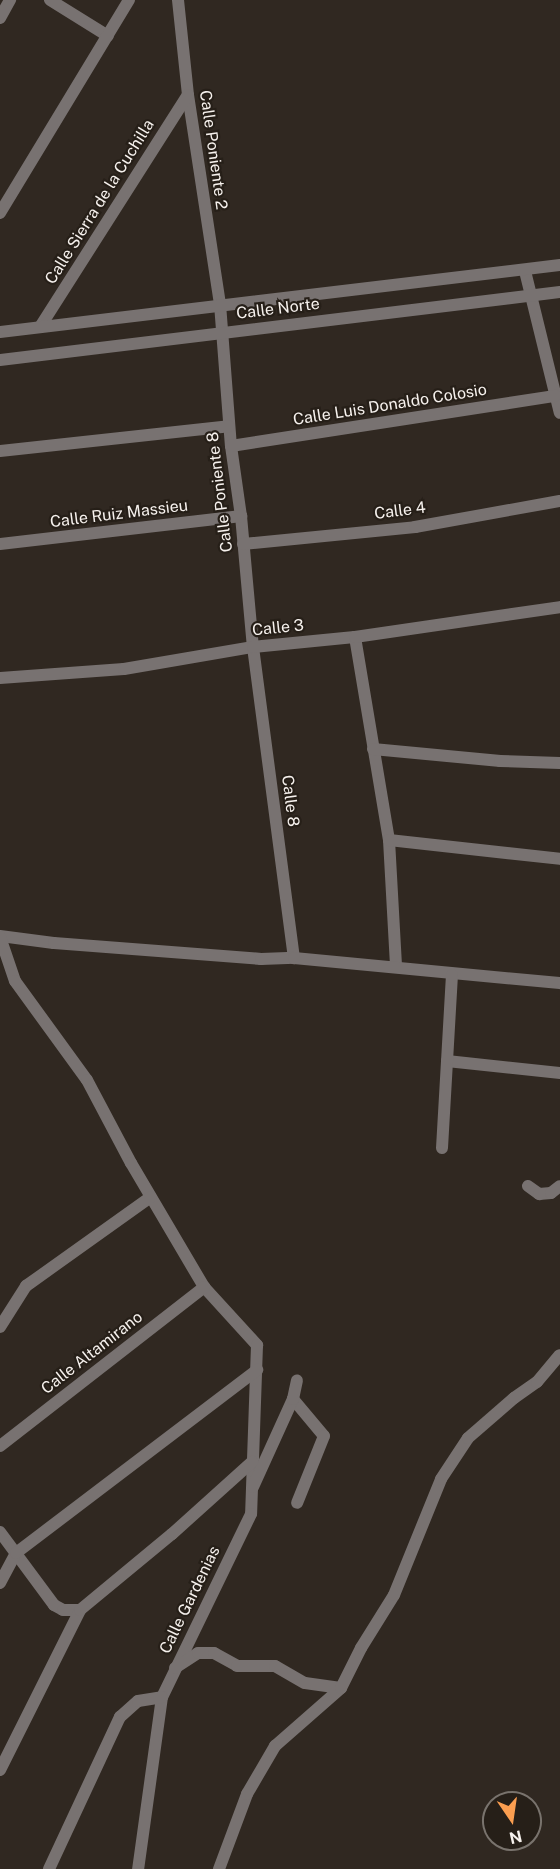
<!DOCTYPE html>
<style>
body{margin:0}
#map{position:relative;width:560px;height:1869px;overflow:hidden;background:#302821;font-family:"Public Sans",sans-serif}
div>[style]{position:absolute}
.minor>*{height:12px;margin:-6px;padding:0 6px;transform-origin:6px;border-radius:6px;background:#787271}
span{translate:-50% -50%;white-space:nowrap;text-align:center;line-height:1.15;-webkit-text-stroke:4.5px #261f18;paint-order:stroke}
.street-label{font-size:16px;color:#f6f1ed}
.north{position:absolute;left:482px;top:1791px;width:60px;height:60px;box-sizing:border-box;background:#261f18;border:2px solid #79736d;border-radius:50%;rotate:167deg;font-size:16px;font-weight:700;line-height:24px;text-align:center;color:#f6f1ed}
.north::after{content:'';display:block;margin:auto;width:21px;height:27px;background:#fb9e50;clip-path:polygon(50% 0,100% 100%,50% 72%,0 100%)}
</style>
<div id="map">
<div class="minor">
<div style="left:50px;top:0;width:68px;rotate:31.8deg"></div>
<div style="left:178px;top:0;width:96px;rotate:84deg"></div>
<div style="left:188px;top:95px;width:211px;rotate:81.3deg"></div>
<div style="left:220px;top:304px;width:142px;rotate:85.6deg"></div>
<div style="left:231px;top:446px;width:71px;rotate:81.9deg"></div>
<div style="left:241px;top:516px;width:132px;rotate:84.8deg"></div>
<div style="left:253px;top:647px;width:314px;rotate:82.5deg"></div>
<div style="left:0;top:18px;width:21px;rotate:-61deg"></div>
<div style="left:0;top:213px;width:249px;rotate:-58.8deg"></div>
<div style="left:525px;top:271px;width:146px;rotate:76.2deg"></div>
<div style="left:40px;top:327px;width:275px;rotate:-57.5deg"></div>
<div style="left:0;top:332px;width:564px;rotate:-6.82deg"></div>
<div style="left:0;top:360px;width:564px;rotate:-6.92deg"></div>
<div style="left:231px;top:446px;width:328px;rotate:-8.8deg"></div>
<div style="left:0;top:451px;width:230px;rotate:-6.2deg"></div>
<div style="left:0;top:544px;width:243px;rotate:-6.6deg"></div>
<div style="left:243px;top:544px;width:173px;rotate:-5.6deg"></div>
<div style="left:415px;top:527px;width:147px;rotate:-10.2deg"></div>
<div style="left:355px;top:637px;width:206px;rotate:80.5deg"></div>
<div style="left:389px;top:840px;width:127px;rotate:86.8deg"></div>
<div style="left:0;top:678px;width:124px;rotate:-4.2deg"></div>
<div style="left:124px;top:669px;width:131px;rotate:-9.7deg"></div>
<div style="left:253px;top:647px;width:102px;rotate:-5.6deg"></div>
<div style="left:355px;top:637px;width:207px;rotate:-8.3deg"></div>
<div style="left:373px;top:749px;width:128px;rotate:5.4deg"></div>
<div style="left:500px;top:761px;width:60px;rotate:1.9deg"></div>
<div style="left:389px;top:840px;width:172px;rotate:6.3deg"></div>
<div style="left:0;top:936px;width:54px;rotate:7.4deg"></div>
<div style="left:54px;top:943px;width:208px;rotate:4.4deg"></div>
<div style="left:261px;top:959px;width:33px;rotate:-2deg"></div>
<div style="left:294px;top:958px;width:267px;rotate:5.4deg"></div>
<div style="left:0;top:937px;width:46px;rotate:71.2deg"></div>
<div style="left:15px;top:981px;width:122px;rotate:54deg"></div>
<div style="left:87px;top:1080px;width:94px;rotate:62.1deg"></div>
<div style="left:131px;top:1163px;width:144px;rotate:59.5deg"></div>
<div style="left:204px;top:1287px;width:79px;rotate:47.6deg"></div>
<div style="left:257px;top:1345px;width:169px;rotate:92deg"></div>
<div style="left:251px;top:1514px;width:203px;rotate:115.9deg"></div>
<div style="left:162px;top:1697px;width:174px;rotate:97.9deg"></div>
<div style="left:447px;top:1061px;width:114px;rotate:6.1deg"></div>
<div style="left:442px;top:1148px;width:173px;rotate:-86.7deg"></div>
<div style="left:528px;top:1186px;width:14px;rotate:36deg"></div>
<div style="left:539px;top:1194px;width:12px;rotate:-5deg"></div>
<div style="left:551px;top:1193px;width:11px;rotate:-38deg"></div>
<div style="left:0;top:1327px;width:49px;rotate:-57.6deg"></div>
<div style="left:26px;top:1286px;width:153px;rotate:-35.5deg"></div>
<div style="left:293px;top:1399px;width:48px;rotate:50deg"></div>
<div style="left:324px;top:1436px;width:72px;rotate:111.9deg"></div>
<div style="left:0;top:1446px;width:259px;rotate:-37.9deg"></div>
<div style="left:253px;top:1487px;width:97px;rotate:-65.6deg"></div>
<div style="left:293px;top:1399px;width:19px;rotate:-78deg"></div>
<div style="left:0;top:1532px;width:91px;rotate:53.5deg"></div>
<div style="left:54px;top:1605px;width:10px;rotate:29deg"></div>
<div style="left:63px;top:1610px;width:17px"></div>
<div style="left:0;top:1583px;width:34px;rotate:-62deg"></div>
<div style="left:16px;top:1553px;width:303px;rotate:-37.2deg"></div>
<div style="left:175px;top:1668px;width:27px;rotate:-33deg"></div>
<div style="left:198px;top:1653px;width:16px"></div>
<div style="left:214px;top:1653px;width:26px;rotate:29deg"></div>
<div style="left:237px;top:1666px;width:38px"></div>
<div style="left:275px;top:1666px;width:34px;rotate:30deg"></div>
<div style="left:305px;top:1683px;width:36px;rotate:8deg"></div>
<div style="left:0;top:1770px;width:179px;rotate:-63.4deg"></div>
<div style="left:80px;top:1610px;width:119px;rotate:-39.6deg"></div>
<div style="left:172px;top:1534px;width:108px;rotate:-42deg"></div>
<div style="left:49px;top:1869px;width:168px;rotate:-65deg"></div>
<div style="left:120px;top:1717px;width:24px;rotate:-42deg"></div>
<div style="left:138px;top:1701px;width:24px;rotate:-9deg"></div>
<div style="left:219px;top:1869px;width:80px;rotate:-69.5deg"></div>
<div style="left:247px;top:1794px;width:56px;rotate:-59.7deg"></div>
<div style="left:275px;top:1746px;width:88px;rotate:-41.3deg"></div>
<div style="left:341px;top:1688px;width:45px;rotate:-63.4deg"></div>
<div style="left:361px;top:1648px;width:62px;rotate:-58.1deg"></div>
<div style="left:394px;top:1595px;width:125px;rotate:-67.9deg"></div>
<div style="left:441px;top:1479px;width:49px;rotate:-56.6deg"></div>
<div style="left:468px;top:1438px;width:61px;rotate:-41deg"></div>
<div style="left:514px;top:1398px;width:28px;rotate:-35deg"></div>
<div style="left:537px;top:1382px;width:35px;rotate:-50deg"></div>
</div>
<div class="street-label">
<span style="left:213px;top:150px;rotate:82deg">Calle Poniente 2</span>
<span style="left:100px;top:202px;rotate:-58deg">Calle Sierra de la Cuchilla</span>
<span style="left:278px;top:309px;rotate:-7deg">Calle Norte</span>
<span style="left:390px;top:405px;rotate:-9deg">Calle Luis Donaldo Colosio</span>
<span style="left:220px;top:492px;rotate:-97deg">Calle Poniente 8</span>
<span style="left:400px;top:511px;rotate:-7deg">Calle 4</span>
<span style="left:119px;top:514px;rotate:-7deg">Calle Ruiz Massieu</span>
<span style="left:278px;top:628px;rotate:-6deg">Calle 3</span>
<span style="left:290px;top:801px;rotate:83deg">Calle 8</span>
<span style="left:92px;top:1353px;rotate:-38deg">Calle Altamirano</span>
<span style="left:190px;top:1600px;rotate:-64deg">Calle Gardenias</span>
</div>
<div class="north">N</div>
</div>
